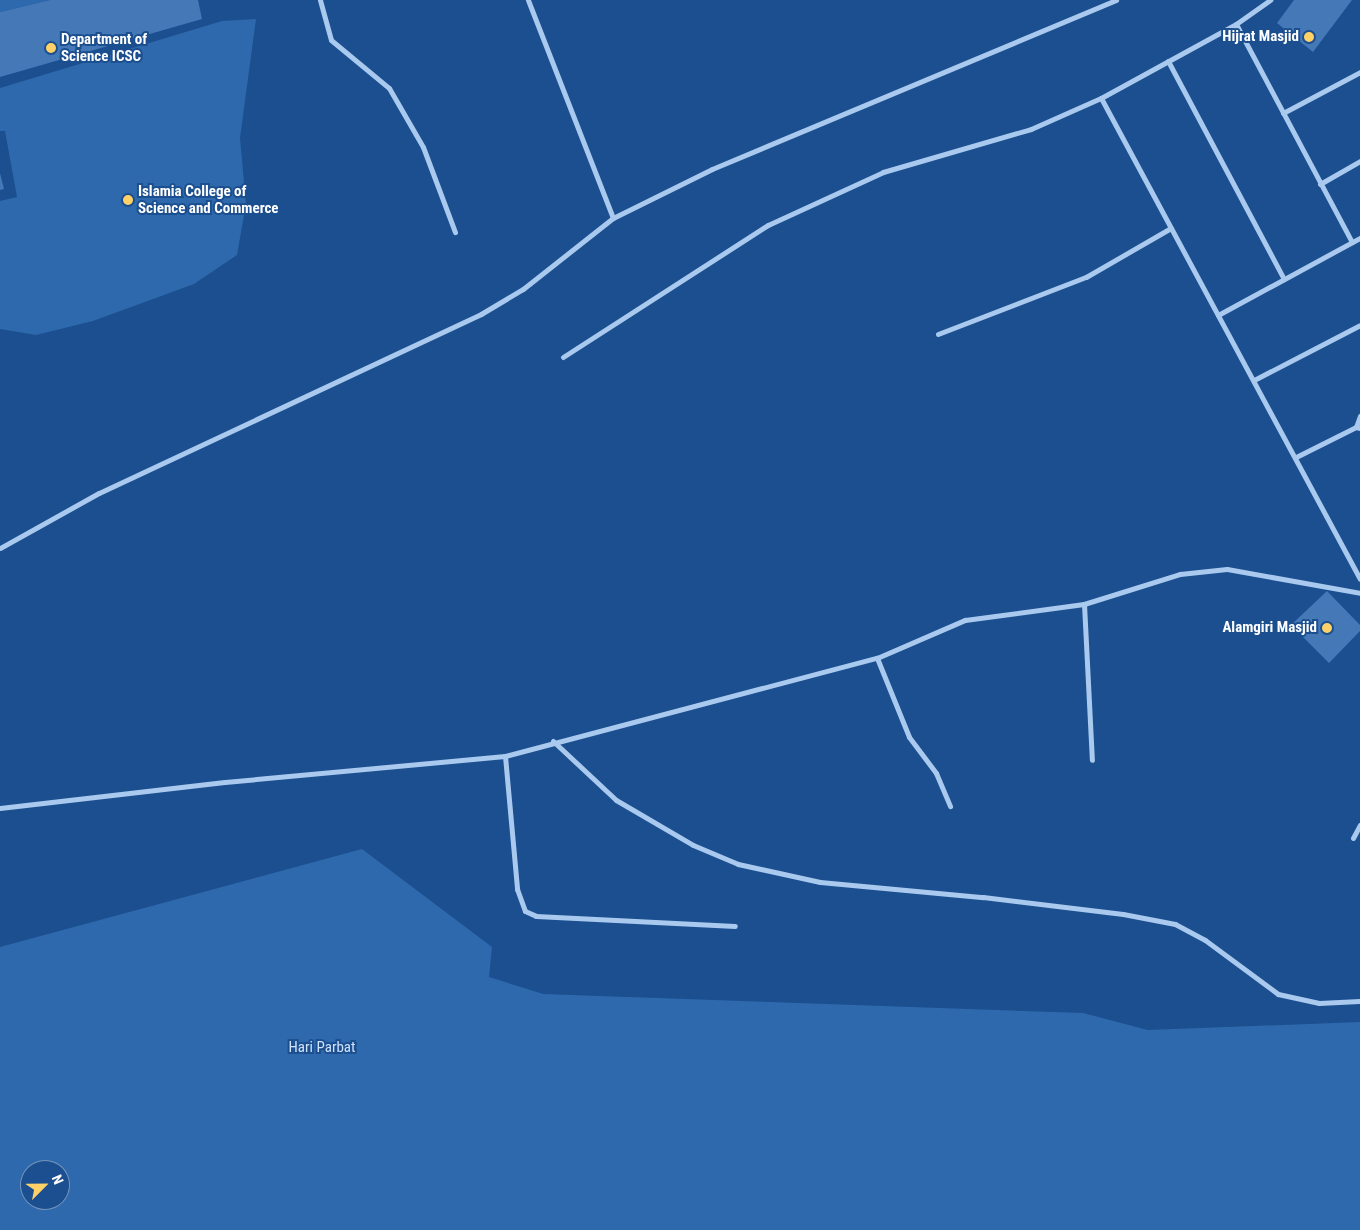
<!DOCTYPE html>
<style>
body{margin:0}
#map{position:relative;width:1360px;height:1230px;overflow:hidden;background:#1b4f8f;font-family:"Roboto Condensed",sans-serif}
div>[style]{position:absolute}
.green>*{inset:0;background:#2e69ad}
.building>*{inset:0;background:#4478b7}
.street>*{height:5px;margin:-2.5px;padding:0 2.5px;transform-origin:2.5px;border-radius:2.5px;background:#a9c9ee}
.dots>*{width:14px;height:14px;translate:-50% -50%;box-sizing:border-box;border:2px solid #1b4f8f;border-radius:50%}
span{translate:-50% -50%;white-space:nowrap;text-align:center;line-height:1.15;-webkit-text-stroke:4px #1b4f8f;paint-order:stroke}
.poi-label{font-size:15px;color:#fff;font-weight:700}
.right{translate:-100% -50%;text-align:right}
.left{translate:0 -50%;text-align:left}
.park-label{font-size:15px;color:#cfe3fa}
.north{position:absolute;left:20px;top:1160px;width:50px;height:50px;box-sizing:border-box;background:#1b4f8f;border:1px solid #7695bc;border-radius:50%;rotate:67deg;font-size:14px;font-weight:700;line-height:20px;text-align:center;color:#fff}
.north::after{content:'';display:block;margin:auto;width:18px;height:22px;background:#ffd166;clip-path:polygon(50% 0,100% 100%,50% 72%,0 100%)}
</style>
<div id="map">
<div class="green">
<div style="clip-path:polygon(0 0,50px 0,0 12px)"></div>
<div style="clip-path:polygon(256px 19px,240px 138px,246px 204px,237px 255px,194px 284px,93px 321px,36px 335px,0 329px,0 201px,17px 197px,5px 131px,0 131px,0 88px,222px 21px)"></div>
<div style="clip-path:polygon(evenodd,362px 849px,492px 947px,489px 977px,543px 994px,1083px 1013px,1148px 1030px,1360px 1022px,1360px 1230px,0 1230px,0 947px,362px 849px,30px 1170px,60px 1170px,60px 1200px,30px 1200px,30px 1170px)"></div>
</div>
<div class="building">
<div style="clip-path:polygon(50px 0,198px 0,202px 19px,0 77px,0 12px)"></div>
<div style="clip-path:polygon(1294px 0,1352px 0,1313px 52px,1277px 23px)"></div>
<div style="clip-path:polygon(0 173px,4px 189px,0 190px)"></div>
<div style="clip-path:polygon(1327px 591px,1360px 625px,1360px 631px,1329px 663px,1291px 625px)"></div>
</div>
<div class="street">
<div style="left:320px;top:0;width:41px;rotate:74.6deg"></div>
<div style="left:331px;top:40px;width:75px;rotate:39.6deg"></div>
<div style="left:389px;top:88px;width:68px;rotate:60deg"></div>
<div style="left:423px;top:147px;width:91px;rotate:69.4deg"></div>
<div style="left:528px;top:0;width:234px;rotate:68.7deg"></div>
<div style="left:1236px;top:24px;width:247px;rotate:62deg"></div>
<div style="left:1168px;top:61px;width:247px;rotate:62deg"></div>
<div style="left:1101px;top:98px;width:546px;rotate:61.7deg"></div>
<div style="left:1283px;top:113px;width:87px;rotate:-28deg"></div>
<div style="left:1320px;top:184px;width:46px;rotate:-29.9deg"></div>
<div style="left:1218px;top:315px;width:162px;rotate:-28.5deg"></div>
<div style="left:938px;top:334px;width:159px;rotate:-21.1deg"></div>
<div style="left:1086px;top:277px;width:98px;rotate:-30deg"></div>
<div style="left:563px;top:357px;width:244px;rotate:-32.8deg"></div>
<div style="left:768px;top:225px;width:127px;rotate:-24.7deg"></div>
<div style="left:883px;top:172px;width:154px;rotate:-16.2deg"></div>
<div style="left:1031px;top:129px;width:77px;rotate:-23.9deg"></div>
<div style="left:1101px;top:98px;width:154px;rotate:-28.7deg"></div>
<div style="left:1236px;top:24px;width:42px;rotate:-35.2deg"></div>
<div style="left:1254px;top:380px;width:119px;rotate:-27.4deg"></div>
<div style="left:1356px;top:427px;width:12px;rotate:-70deg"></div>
<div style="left:1296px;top:457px;width:67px;rotate:-26.6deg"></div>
<div style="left:1356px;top:427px;width:4px;rotate:14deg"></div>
<div style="left:0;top:548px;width:113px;rotate:-29.1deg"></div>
<div style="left:99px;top:493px;width:422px;rotate:-25.1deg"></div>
<div style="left:481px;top:314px;width:49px;rotate:-30.8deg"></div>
<div style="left:523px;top:289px;width:115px;rotate:-38.3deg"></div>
<div style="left:613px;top:218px;width:110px;rotate:-26.3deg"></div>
<div style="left:712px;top:169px;width:438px;rotate:-22.7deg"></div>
<div style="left:1084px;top:604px;width:156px;rotate:87.1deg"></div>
<div style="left:877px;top:658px;width:85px;rotate:67.9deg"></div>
<div style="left:909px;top:737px;width:45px;rotate:53.1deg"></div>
<div style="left:936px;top:773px;width:36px;rotate:67deg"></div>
<div style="left:553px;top:741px;width:86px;rotate:43.1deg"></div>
<div style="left:616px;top:800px;width:89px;rotate:30.3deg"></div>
<div style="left:693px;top:845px;width:49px;rotate:22.9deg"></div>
<div style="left:738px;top:864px;width:84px;rotate:12.4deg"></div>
<div style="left:820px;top:882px;width:164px;rotate:5.3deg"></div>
<div style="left:983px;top:897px;width:141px;rotate:6.9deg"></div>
<div style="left:1123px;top:914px;width:53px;rotate:10.9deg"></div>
<div style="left:1175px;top:924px;width:34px;rotate:28deg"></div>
<div style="left:1205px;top:940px;width:91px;rotate:36.5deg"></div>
<div style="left:1278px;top:994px;width:42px;rotate:12.4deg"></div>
<div style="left:1319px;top:1003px;width:41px;rotate:-2.8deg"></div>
<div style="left:505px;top:756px;width:134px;rotate:84.8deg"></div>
<div style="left:517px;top:889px;width:23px;rotate:70deg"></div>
<div style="left:525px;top:911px;width:12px;rotate:24deg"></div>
<div style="left:536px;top:916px;width:199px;rotate:2.9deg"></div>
<div style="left:0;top:808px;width:226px;rotate:-6.6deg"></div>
<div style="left:225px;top:782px;width:281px;rotate:-5.3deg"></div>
<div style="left:505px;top:756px;width:385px;rotate:-14.8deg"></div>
<div style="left:877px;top:658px;width:96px;rotate:-23.4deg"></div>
<div style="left:965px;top:620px;width:120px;rotate:-7.7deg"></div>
<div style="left:1084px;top:604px;width:101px;rotate:-17.4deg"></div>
<div style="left:1180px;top:574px;width:47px;rotate:-6.1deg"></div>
<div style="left:1227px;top:569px;width:135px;rotate:10.2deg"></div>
<div style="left:1353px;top:838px;width:15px;rotate:-62deg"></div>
</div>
<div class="dots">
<div style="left:1309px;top:37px;background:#ffd166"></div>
<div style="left:51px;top:48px;background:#ffd166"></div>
<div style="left:128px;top:200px;background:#ffd166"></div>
<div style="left:1327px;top:628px;background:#ffd166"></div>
</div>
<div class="poi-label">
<span class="right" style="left:1299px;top:37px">Hijrat Masjid</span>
<span class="left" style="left:61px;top:48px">Department of<br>Science ICSC</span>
<span class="left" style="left:138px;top:200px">Islamia College of<br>Science and Commerce</span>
<span class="right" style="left:1317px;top:628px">Alamgiri Masjid</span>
</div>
<div class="park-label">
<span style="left:322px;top:1048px">Hari Parbat</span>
</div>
<div class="north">N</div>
</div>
